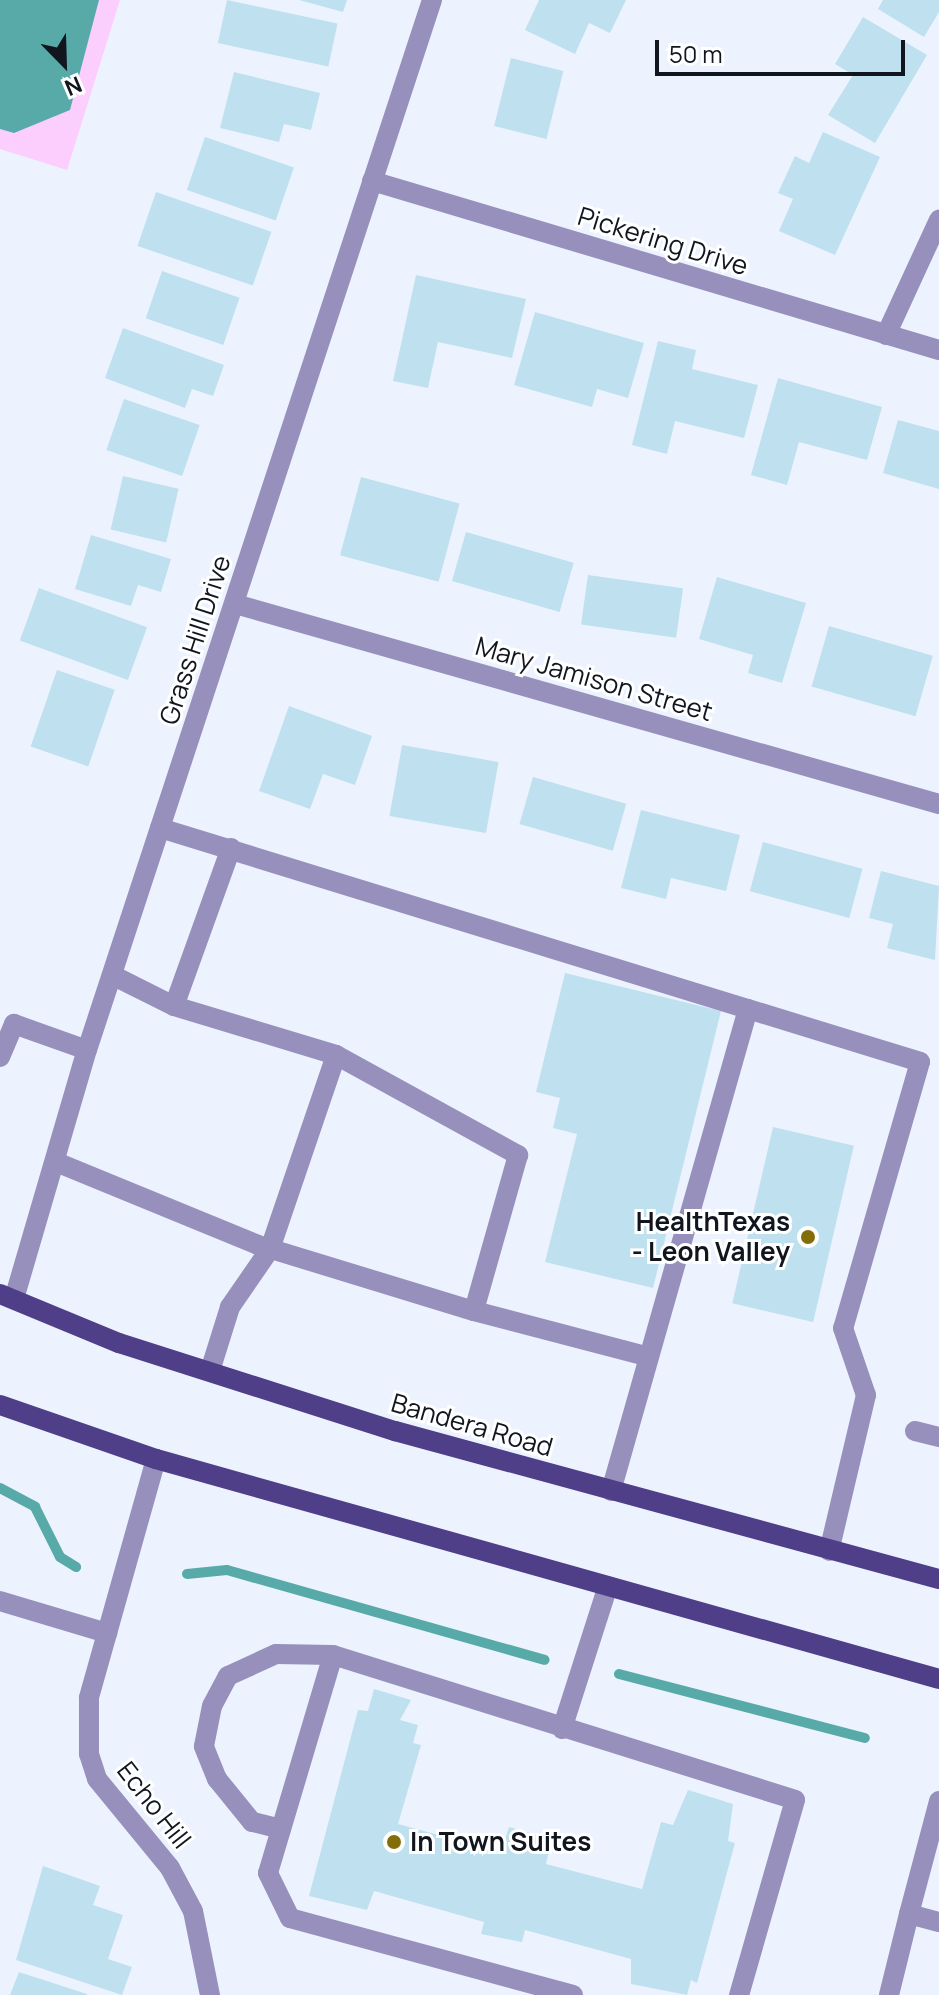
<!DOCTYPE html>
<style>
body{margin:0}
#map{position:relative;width:939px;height:1995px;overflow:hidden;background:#ecf3fe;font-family:Manrope,sans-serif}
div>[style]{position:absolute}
.green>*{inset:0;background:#fbcefe}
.water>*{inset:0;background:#57aaa7}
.stream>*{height:10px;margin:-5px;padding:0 5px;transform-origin:5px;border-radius:5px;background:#57aaa7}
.building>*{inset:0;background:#bfe0ef;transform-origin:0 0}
.minor>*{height:20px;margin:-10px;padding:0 10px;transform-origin:10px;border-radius:10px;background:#9790bc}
.major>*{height:20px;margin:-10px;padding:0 10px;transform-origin:10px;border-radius:10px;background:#4f3e88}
.dots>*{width:22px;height:22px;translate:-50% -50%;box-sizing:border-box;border:4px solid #fff;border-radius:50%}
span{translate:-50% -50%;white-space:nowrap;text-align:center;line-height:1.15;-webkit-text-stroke:6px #fff;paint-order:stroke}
.street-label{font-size:26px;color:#10151e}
.poi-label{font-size:26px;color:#10151e;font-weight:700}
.right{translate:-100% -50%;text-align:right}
.left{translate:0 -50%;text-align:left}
.north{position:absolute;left:24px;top:24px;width:80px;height:80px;-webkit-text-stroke:6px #fff;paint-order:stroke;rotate:157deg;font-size:22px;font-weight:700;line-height:32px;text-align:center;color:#10151e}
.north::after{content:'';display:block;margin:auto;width:28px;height:36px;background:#10151e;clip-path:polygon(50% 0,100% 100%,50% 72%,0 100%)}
.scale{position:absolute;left:655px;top:40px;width:250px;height:36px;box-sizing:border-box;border:4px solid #10151e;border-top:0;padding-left:10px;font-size:24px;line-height:28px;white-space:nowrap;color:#10151e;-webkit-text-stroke:6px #fff;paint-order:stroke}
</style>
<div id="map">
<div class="green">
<div style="clip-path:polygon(0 0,120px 0,67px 170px,0 149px)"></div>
</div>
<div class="water">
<div style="clip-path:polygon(0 0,99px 0,70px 110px,14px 133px,0 129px)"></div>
</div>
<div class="stream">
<div style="left:0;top:1488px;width:40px;rotate:28deg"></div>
<div style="left:35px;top:1507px;width:56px;rotate:63.4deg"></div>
<div style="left:60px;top:1557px;width:19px;rotate:32deg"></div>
<div style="left:187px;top:1574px;width:40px;rotate:-5.7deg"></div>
<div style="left:227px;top:1570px;width:330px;rotate:15.8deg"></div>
<div style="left:619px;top:1674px;width:254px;rotate:14.6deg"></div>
</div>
<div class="building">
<div style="left:227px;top:0;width:113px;height:44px;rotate:12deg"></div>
<div style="clip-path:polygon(299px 0,347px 0,343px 12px)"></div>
<div style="clip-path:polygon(539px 0,626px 0,610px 33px,589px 23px,575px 54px,525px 30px)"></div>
<div style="clip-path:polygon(883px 0,939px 0,939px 12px,924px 37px,878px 9px)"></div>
<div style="clip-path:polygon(863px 17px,927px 55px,875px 143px,828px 115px,853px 75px,835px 64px)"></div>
<div style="left:511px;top:58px;width:54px;height:70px;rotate:14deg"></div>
<div style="clip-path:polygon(234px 72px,320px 93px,311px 130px,284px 124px,279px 142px,220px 128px)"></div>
<div style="clip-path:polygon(823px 132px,880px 157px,835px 255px,779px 231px,793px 199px,778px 193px,795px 156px,809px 163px)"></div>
<div style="left:205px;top:137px;width:94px;height:56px;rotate:19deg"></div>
<div style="left:156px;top:192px;width:122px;height:57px;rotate:19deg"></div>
<div style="left:162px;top:271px;width:82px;height:50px;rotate:19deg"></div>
<div style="clip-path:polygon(416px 275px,526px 299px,512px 358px,438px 342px,428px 388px,393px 381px)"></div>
<div style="clip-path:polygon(535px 312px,644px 343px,628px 398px,597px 389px,592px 407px,514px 385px)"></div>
<div style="clip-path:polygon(123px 328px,224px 365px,213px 396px,192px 389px,185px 408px,105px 378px)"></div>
<div style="clip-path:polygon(658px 341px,696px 350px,692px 369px,758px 385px,744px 438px,675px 421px,667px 454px,632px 445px)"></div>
<div style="clip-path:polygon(778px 378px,882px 407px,867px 460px,799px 442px,787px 485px,751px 475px)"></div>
<div style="left:124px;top:399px;width:80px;height:54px;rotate:19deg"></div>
<div style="clip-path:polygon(898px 420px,939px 431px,939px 489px,883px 473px)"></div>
<div style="left:123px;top:476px;width:57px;height:55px;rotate:13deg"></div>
<div style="left:361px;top:477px;width:102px;height:81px;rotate:15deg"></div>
<div style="left:466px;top:532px;width:112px;height:51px;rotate:16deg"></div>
<div style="clip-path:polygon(91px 535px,171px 559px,161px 592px,138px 585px,131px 606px,75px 589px)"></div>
<div style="left:588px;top:575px;width:96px;height:50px;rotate:8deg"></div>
<div style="clip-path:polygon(717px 577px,806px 603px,782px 683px,748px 673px,753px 655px,699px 639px)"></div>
<div style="left:39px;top:588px;width:115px;height:56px;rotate:20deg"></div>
<div style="left:829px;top:626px;width:108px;height:63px;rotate:16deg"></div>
<div style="left:57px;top:670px;width:61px;height:81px;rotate:19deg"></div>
<div style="clip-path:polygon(289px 706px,372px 736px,355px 785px,323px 774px,310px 809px,259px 791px)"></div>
<div style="left:402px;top:745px;width:98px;height:72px;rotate:10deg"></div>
<div style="left:533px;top:777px;width:97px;height:49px;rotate:16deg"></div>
<div style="clip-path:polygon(641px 810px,740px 835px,726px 891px,671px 878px,666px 899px,621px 888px)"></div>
<div style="left:763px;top:842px;width:103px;height:51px;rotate:15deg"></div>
<div style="clip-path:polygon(881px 871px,939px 886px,935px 960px,887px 948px,893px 924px,869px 918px)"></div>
<div style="clip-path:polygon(565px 973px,721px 1011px,653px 1288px,545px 1262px,577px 1134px,553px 1128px,560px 1098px,536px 1092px)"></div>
<div style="left:773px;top:1127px;width:83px;height:181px;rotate:13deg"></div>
<div style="clip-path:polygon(374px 1689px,411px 1700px,400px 1720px,418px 1725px,413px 1743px,421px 1745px,398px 1824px,501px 1852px,509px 1827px,552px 1839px,546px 1864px,642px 1889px,661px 1822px,673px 1825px,688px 1790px,733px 1804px,728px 1841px,735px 1843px,697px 1983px,691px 1980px,687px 1995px,631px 1984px,631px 1959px,525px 1930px,522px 1942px,481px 1934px,484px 1922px,374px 1891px,367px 1910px,309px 1896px,358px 1710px,368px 1711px)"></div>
<div style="clip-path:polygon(43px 1866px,100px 1886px,93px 1905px,123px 1915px,108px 1959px,132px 1967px,122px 1995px,16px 1960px)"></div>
<div style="clip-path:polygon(19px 1972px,87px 1994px,87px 1995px,10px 1995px)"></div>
</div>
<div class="minor">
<div style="left:372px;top:181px;width:592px;rotate:16.6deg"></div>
<div style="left:886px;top:335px;width:127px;rotate:-65.3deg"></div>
<div style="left:235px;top:604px;width:732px;rotate:15.86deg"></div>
<div style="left:160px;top:828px;width:615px;rotate:17.11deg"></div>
<div style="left:748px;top:1009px;width:501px;rotate:105.87deg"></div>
<div style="left:231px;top:848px;width:168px;rotate:109.8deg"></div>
<div style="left:174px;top:1006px;width:169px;rotate:16.8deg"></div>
<div style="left:336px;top:1055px;width:208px;rotate:28.8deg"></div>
<div style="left:518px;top:1155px;width:162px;rotate:105.8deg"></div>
<div style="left:474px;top:1311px;width:178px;rotate:14.7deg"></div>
<div style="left:112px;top:975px;width:69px;rotate:26.6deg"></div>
<div style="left:748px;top:1009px;width:180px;rotate:17.1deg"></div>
<div style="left:920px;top:1062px;width:277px;rotate:106.1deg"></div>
<div style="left:843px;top:1328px;width:71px;rotate:71.1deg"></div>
<div style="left:866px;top:1395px;width:160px;rotate:103.3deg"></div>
<div style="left:0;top:1057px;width:36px;rotate:-67deg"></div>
<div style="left:14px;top:1024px;width:77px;rotate:19.6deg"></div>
<div style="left:56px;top:1162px;width:218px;rotate:22.3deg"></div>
<div style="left:258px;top:1245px;width:226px;rotate:17deg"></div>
<div style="left:14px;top:1299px;width:259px;rotate:-73.7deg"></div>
<div style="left:87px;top:1050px;width:1105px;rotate:-71.81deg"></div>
<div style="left:210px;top:1371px;width:67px;rotate:-72.6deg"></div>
<div style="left:230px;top:1307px;width:70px;rotate:-55.4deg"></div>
<div style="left:270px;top:1249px;width:205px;rotate:-71.2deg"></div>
<div style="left:915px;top:1431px;width:25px;rotate:14deg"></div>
<div style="left:156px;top:1459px;width:248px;rotate:105.7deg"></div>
<div style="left:89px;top:1698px;width:56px;rotate:90deg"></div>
<div style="left:89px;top:1754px;width:26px;rotate:72deg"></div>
<div style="left:97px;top:1779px;width:115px;rotate:50.6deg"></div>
<div style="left:170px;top:1868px;width:49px;rotate:61.9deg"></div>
<div style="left:193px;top:1911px;width:86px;rotate:78.6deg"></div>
<div style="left:0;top:1601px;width:112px;rotate:16.7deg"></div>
<div style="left:562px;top:1729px;width:150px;rotate:-72.2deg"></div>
<div style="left:281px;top:1829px;width:30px;rotate:-166deg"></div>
<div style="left:252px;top:1822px;width:55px;rotate:-129.1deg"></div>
<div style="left:217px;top:1779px;width:35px;rotate:-112deg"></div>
<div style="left:204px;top:1746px;width:41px;rotate:-78.7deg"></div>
<div style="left:212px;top:1706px;width:34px;rotate:-62deg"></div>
<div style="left:228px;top:1676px;width:53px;rotate:-24.6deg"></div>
<div style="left:276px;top:1654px;width:57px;rotate:1deg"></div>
<div style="left:909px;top:1914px;width:117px;rotate:-75.1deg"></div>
<div style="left:573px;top:1995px;width:293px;rotate:-164.8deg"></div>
<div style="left:290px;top:1918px;width:50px;rotate:-116.1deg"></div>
<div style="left:268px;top:1873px;width:227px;rotate:-73.4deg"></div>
<div style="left:333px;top:1655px;width:484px;rotate:17.4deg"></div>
<div style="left:795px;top:1800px;width:203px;rotate:106deg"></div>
<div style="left:889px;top:1995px;width:83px;rotate:-76.1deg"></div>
<div style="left:909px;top:1914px;width:31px;rotate:15deg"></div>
</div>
<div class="major">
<div style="left:0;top:1294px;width:129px;rotate:22.4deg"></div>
<div style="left:119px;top:1343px;width:290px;rotate:17.7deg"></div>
<div style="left:395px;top:1431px;width:564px;rotate:15.22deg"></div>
<div style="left:0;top:1405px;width:165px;rotate:19.1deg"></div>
<div style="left:156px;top:1459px;width:813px;rotate:15.69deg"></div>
</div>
<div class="dots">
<div style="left:808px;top:1237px;background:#836d09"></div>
<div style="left:394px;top:1842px;background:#836d09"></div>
</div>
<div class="street-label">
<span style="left:663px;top:241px;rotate:17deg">Pickering Drive</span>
<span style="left:195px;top:640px;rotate:-72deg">Grass Hill Drive</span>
<span style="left:594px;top:679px;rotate:16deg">Mary Jamison Street</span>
<span style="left:472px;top:1425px;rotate:16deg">Bandera Road</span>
<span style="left:154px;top:1805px;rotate:52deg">Echo Hill</span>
</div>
<div class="poi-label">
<span class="right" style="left:790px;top:1237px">HealthTexas<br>- Leon Valley</span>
<span class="left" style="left:410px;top:1842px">In Town Suites</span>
</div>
<div class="north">N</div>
<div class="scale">50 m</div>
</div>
